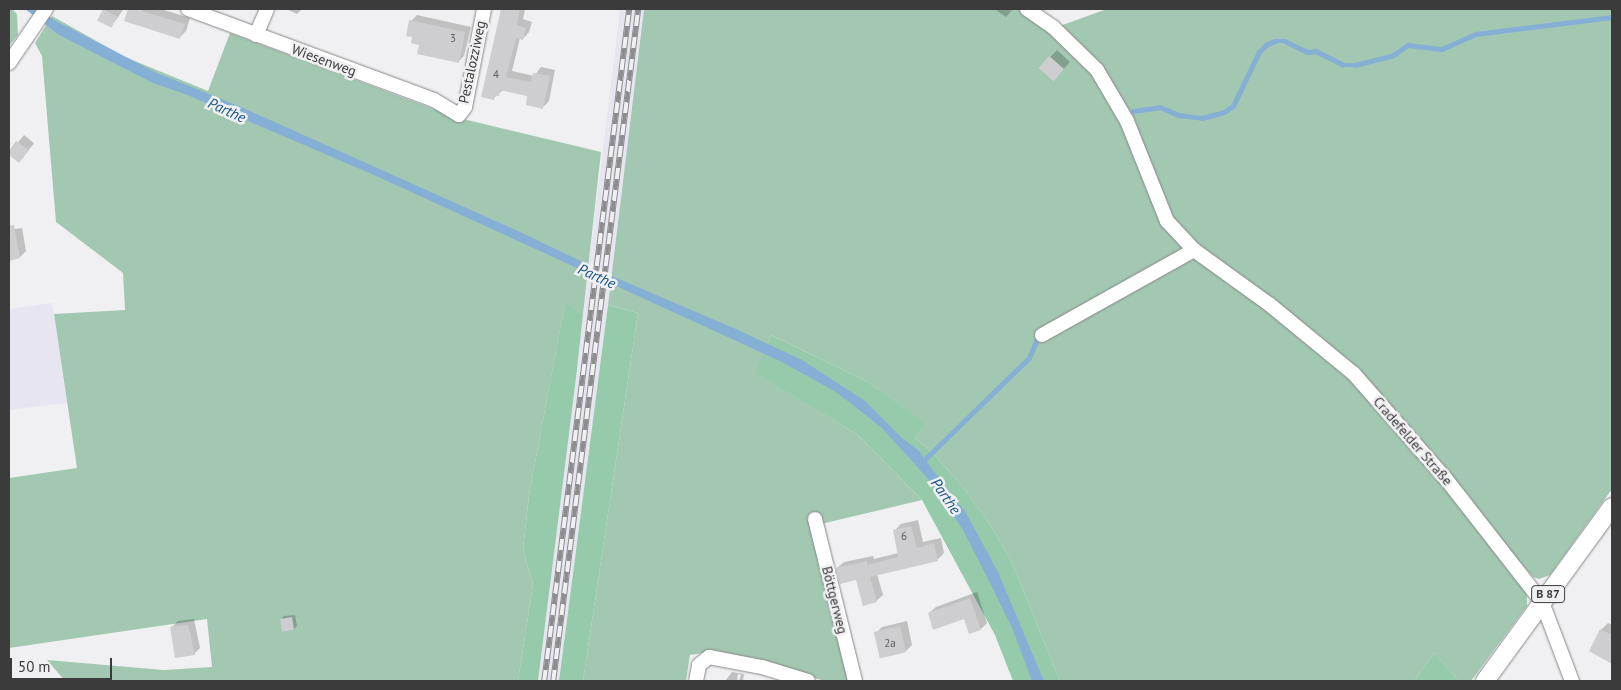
<!DOCTYPE html>
<meta charset="utf-8">
<style>
body{margin:0}
#map{position:relative;width:1621px;height:690px;overflow:hidden;background:#f0f0f2;font-family:"PT Sans",sans-serif}
div>[style]{position:absolute}
.built>*{inset:0;background:#e7e6f0}
.green>*{inset:0;background:#a3c8b1}
.forest>*{inset:0;background:#95caab}
.water>*{inset:0;background:#86afd5}
.pier>*{inset:0;background:#f0f0f2}
.shadow>*{inset:0;background:#0003;transform-origin:0 0}
.stream>*{height:4.5px;margin:-2.25px;padding:0 2.25px;transform-origin:2.25px;border-radius:2.25px;background:#86afd5}
.building>*{inset:0;background:#cecdcf;transform-origin:0 0}
.roads{filter:drop-shadow(0 0 1px #878789) drop-shadow(0 0 1px #878789)}
.minor>*{height:14px;margin:-7px;padding:0 7px;transform-origin:7px;border-radius:7px;background:#fff}
.major>*{height:18px;margin:-9px;padding:0 9px;transform-origin:9px;border-radius:9px;background:#fff}
.rail>*{height:5.5px;margin-top:-2.75px;transform-origin:0;background:repeating-linear-gradient(90deg,#f0f0f2 0 11px,#8d8d8f 0 22px);box-sizing:border-box;border-block:1px solid #8d8d8f}
span{translate:-50% -50%;white-space:nowrap;text-align:center;line-height:1.15;-webkit-text-stroke:5px #f0f0f2;paint-order:stroke}
.number-label{font-size:11px;color:#606061}
.number-label span{-webkit-text-stroke-width:0}
.shield-label span{padding:1px 4px;background:#f0f0f2;border:1px solid;border-radius:4px;-webkit-text-stroke-width:0}
.shield-label{font-size:12px;color:#3b3b3c;font-weight:700}
.street-label{font-size:14px;color:#3b3b3c}
.water-label{font-size:15px;color:#175485;font-style:italic}
.frame{position:absolute;inset:0;border:10px solid #3b3b3c;pointer-events:none}
.scale{position:absolute;left:10px;top:658px;width:102px;height:22px;box-sizing:border-box;border:2px solid #3b3b3c;border-top:0;padding-left:6px;font-size:15px;line-height:18px;white-space:nowrap;color:#3b3b3c;-webkit-text-stroke:4px #f0f0f2;paint-order:stroke}
</style>
<div id="map">
<div class="built">
<div style="clip-path:polygon(620px 9px,644px 9px,615px 252px,559px 681px,538px 681px)"></div>
<div style="clip-path:polygon(52px 303px,67px 403px,9px 410px,9px 309px)"></div>
</div>
<div class="green">
<div style="clip-path:polygon(9px 9px,12px 9px,17px 14px,18px 35px,9px 46px)"></div>
<div style="clip-path:polygon(644px 9px,1027px 9px,1054px 28px,1107px 9px,1612px 9px,1612px 489px,1550px 575px,1539px 579px,1533px 577px,1450px 483px,1527px 593px,1527px 606px,1471px 681px,1459px 681px,1434px 653px,1414px 681px,1060px 681px,1012px 563px,989px 523px,962px 486px,932px 452px,915px 438px,925px 423px,868px 382px,771px 335px,756px 373px,858px 435px,922px 500px,821px 524px,861px 681px,825px 681px,716px 651px,690px 655px,686px 681px,583px 681px,638px 313px,608px 305px)"></div>
<div style="clip-path:polygon(52px 16px,125px 57px,208px 91px,230px 33px,455px 117px,601px 152px,583px 314px,565px 304px,529px 495px,523px 550px,533px 584px,518px 681px,65px 681px,47px 660px,164px 670px,212px 667px,207px 619px,9px 648px,9px 478px,77px 468px,54px 314px,125px 310px,123px 273px,56px 222px,42px 56px,35px 43px)"></div>
</div>
<div class="forest">
<div style="clip-path:polygon(565px 303px,583px 314px,576px 378px,538px 681px,518px 681px,533px 584px,523px 550px,529px 495px)"></div>
<div style="clip-path:polygon(608px 305px,638px 313px,583px 681px,559px 681px)"></div>
<div style="clip-path:polygon(771px 335px,868px 382px,926px 423px,915px 438px,932px 452px,962px 486px,989px 523px,1012px 563px,1060px 681px,1013px 681px,995px 635px,922px 500px,858px 435px,755px 373px)"></div>
<div style="clip-path:polygon(1434px 653px,1459px 681px,1414px 681px)"></div>
</div>
<div class="water">
<div style="clip-path:polygon(25px 9px,38px 9px,54px 20px,157px 73px,241px 107px,518px 231px,614px 277px,736px 329px,802px 360px,865px 401px,902px 438px,919px 451px,954px 499px,965px 511px,998px 572px,1044px 681px,1032px 681px,1013px 630px,989px 581px,963px 530px,930px 481px,882px 428px,836px 392px,782px 362px,505px 235px,374px 175px,185px 94px,153px 83px,59px 35px)"></div>
</div>
<div class="pier">
<div style="clip-path:polygon(590px 263px,612px 274px,610px 287px,588px 276px)"></div>
</div>
<div class="shadow">
<div style="clip-path:polygon(105px 9px,123px 10px,111px 27px,104px 10px)"></div>
<div style="clip-path:polygon(139px 9px,161px 9px,190px 18px,186px 31px,180px 37px)"></div>
<div style="clip-path:polygon(286px 9px,302px 9px,297px 14px)"></div>
<div style="clip-path:polygon(499px 9px,525px 9px,523px 19px,532px 22px,529px 32px,523px 39px,520px 38px,512px 71px,534px 76px,541px 67px,555px 70px,549px 101px,543px 107px,529px 95px,503px 90px,494px 98px,502px 10px)"></div>
<div style="clip-path:polygon(997px 9px,1013px 9px,1006px 17px,996px 10px)"></div>
<div style="clip-path:polygon(417px 15px,471px 27px,464px 56px,458px 62px,414px 36px,411px 21px)"></div>
<div style="clip-path:polygon(1057px 50px,1070px 62px,1060px 73px,1040px 68px)"></div>
<div style="left:24px;top:135px;width:13px;height:23px;rotate:39deg"></div>
<div style="clip-path:polygon(22px 228px,26px 251px,20px 257px,9px 259px,9px 230px)"></div>
<div style="clip-path:polygon(918px 520px,923px 542px,941px 538px,944px 553px,938px 559px,877px 574px,883px 595px,876px 601px,857px 578px,837px 568px,844px 562px,873px 556px,874px 559px,898px 553px,894px 531px,901px 524px)"></div>
<div style="clip-path:polygon(977px 592px,987px 623px,981px 629px,965px 618px,929px 613px,936px 607px)"></div>
<div style="clip-path:polygon(295px 615px,297px 626px,294px 629px,281px 619px,284px 616px)"></div>
<div style="clip-path:polygon(194px 619px,200px 648px,194px 654px,172px 627px,178px 621px)"></div>
<div style="clip-path:polygon(907px 621px,912px 645px,906px 651px,876px 633px,882px 627px)"></div>
<div style="clip-path:polygon(1608px 623px,1612px 625px,1612px 658px,1610px 661px,1601px 630px)"></div>
<div style="clip-path:polygon(732px 672px,744px 674px,743px 681px,739px 681px,741px 675px,738px 674px,737px 681px,725px 681px)"></div>
</div>
<div class="stream">
<div style="left:1133px;top:111px;width:27px;rotate:-8deg"></div>
<div style="left:1160px;top:107px;width:21px;rotate:23deg"></div>
<div style="left:1179px;top:115px;width:23px;rotate:7deg"></div>
<div style="left:1202px;top:118px;width:23px;rotate:-15deg"></div>
<div style="left:1224px;top:112px;width:11px;rotate:-34deg"></div>
<div style="left:1233px;top:106px;width:60px;rotate:-64.3deg"></div>
<div style="left:1259px;top:52px;width:11px;rotate:-45deg"></div>
<div style="left:1267px;top:44px;width:9px;rotate:-21deg"></div>
<div style="left:1275px;top:41px;width:10px"></div>
<div style="left:1285px;top:41px;width:25px;rotate:26deg"></div>
<div style="left:1308px;top:52px;width:8px;rotate:-7deg"></div>
<div style="left:1316px;top:51px;width:30px;rotate:27deg"></div>
<div style="left:1343px;top:65px;width:12px"></div>
<div style="left:1355px;top:65px;width:38px;rotate:-14deg"></div>
<div style="left:1392px;top:56px;width:19px;rotate:-35deg"></div>
<div style="left:1408px;top:45px;width:34px;rotate:7deg"></div>
<div style="left:1442px;top:49px;width:37px;rotate:-24deg"></div>
<div style="left:1476px;top:34px;width:137px;rotate:-7.1deg"></div>
<div style="left:922px;top:462px;width:149px;rotate:-44.2deg"></div>
<div style="left:1029px;top:358px;width:21px;rotate:-67deg"></div>
</div>
<div class="building">
<div style="left:103px;top:9px;width:16px;height:13px;rotate:27deg"></div>
<div style="clip-path:polygon(128px 9px,135px 9px,185px 24px,180px 39px,124px 21px)"></div>
<div style="clip-path:polygon(501px 9px,520px 9px,517px 25px,526px 28px,523px 40px,516px 38px,506px 77px,531px 82px,533px 73px,550px 76px,543px 109px,526px 105px,527px 96px,500px 90px,499px 96px,495px 95px,494px 100px,481px 97px)"></div>
<div style="clip-path:polygon(409px 20px,465px 32px,459px 63px,417px 54px,419px 45px,411px 43px,412px 37px,406px 36px)"></div>
<div style="left:1049px;top:56px;width:20px;height:16px;rotate:41deg"></div>
<div style="clip-path:polygon(16px 141px,29px 150px,19px 163px,9px 155px,9px 151px)"></div>
<div style="clip-path:polygon(14px 225px,20px 258px,9px 261px,9px 226px)"></div>
<div style="clip-path:polygon(911px 526px,917px 548px,934px 543px,938px 561px,870px 577px,877px 602px,863px 606px,856px 580px,840px 584px,836px 568px,867px 561px,867px 565px,898px 557px,893px 530px)"></div>
<div style="clip-path:polygon(970px 598px,981px 630px,969px 634px,964px 619px,933px 630px,928px 613px)"></div>
<div style="left:292px;top:617px;width:13px;height:12px;rotate:81deg"></div>
<div style="clip-path:polygon(188px 625px,195px 655px,175px 658px,170px 627px)"></div>
<div style="left:900px;top:626px;width:27px;height:27px;rotate:77deg"></div>
<div style="clip-path:polygon(1600px 629px,1612px 635px,1612px 664px,1589px 651px)"></div>
</div>
<div class="roads">
<div class="minor">
<div style="left:188px;top:9px;width:262px;rotate:20.3deg"></div>
<div style="left:434px;top:100px;width:29px;rotate:31deg"></div>
<div style="left:459px;top:115px;width:10px;rotate:-53deg"></div>
<div style="left:465px;top:107px;width:100px;rotate:-79deg"></div>
<div style="left:1027px;top:9px;width:32px;rotate:35deg"></div>
<div style="left:1053px;top:27px;width:62px;rotate:44.3deg"></div>
<div style="left:1097px;top:70px;width:59px;rotate:59.5deg"></div>
<div style="left:1127px;top:121px;width:108px;rotate:68.2deg"></div>
<div style="left:1167px;top:221px;width:40px;rotate:47deg"></div>
<div style="left:1194px;top:250px;width:92px;rotate:35.8deg"></div>
<div style="left:1269px;top:304px;width:110px;rotate:39.5deg"></div>
<div style="left:1354px;top:374px;width:140px;rotate:48.8deg"></div>
<div style="left:1446px;top:479px;width:156px;rotate:52deg"></div>
<div style="left:1542px;top:602px;width:85px;rotate:69.2deg"></div>
<div style="left:256px;top:35px;width:28px;rotate:-67deg"></div>
<div style="left:9px;top:63px;width:65px;rotate:-55.6deg"></div>
<div style="left:1042px;top:335px;width:174px;rotate:-29.2deg"></div>
<div style="left:815px;top:519px;width:167px;rotate:76.1deg"></div>
<div style="left:696px;top:681px;width:16px;rotate:-79deg"></div>
<div style="left:699px;top:665px;width:13px;rotate:-39deg"></div>
<div style="left:709px;top:657px;width:54px;rotate:10.7deg"></div>
<div style="left:762px;top:667px;width:48px;rotate:16.9deg"></div>
</div>
<div class="major">
<div style="left:1485px;top:681px;width:215px;rotate:-53.9deg"></div>
</div>
</div>
<div class="rail">
<div style="left:544px;top:681px;width:677px;rotate:-82.79deg"></div>
<div style="left:553px;top:681px;width:677px;rotate:-82.79deg"></div>
</div>
<div class="number-label">
<span style="left:453px;top:38px">3</span>
<span style="left:496px;top:74px">4</span>
<span style="left:904px;top:536px">6</span>
<span style="left:890px;top:643px">2a</span>
</div>
<div class="shield-label">
<span style="left:1548px;top:594px">B 87</span>
</div>
<div class="street-label">
<span style="left:324px;top:60px;rotate:20deg">Wiesenweg</span>
<span style="left:472px;top:62px;rotate:-78deg">Pestalozziweg</span>
<span style="left:1413px;top:441px;rotate:49deg">Cradefelder Straße</span>
<span style="left:835px;top:600px;rotate:76deg">Böttgerweg</span>
</div>
<div class="water-label">
<span style="left:227px;top:110px;rotate:24deg">Parthe</span>
<span style="left:597px;top:276px;rotate:24deg">Parthe</span>
<span style="left:946px;top:496px;rotate:55deg">Parthe</span>
</div>
<div class="frame"></div>
<div class="scale">50 m</div>
</div>
